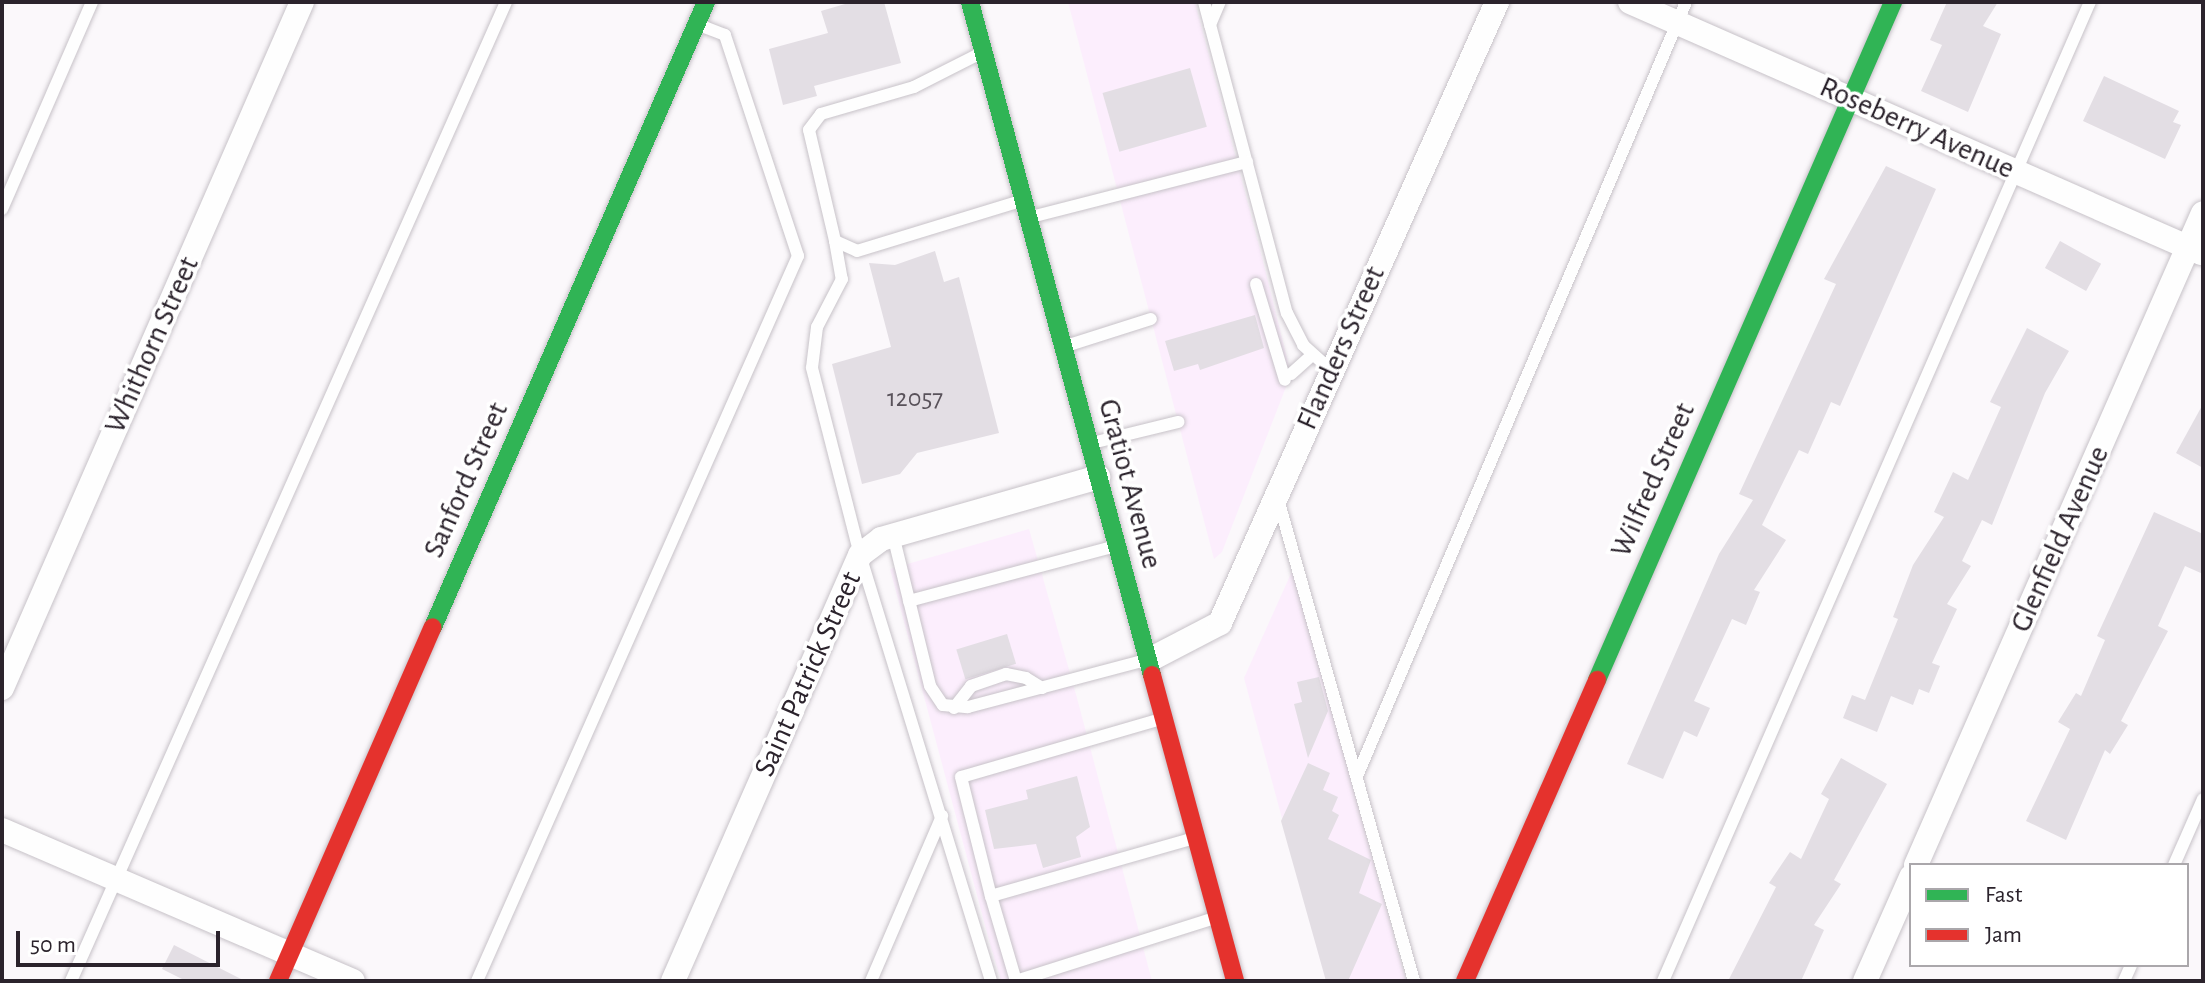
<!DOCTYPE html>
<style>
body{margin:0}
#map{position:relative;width:2205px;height:983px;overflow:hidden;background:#fbf8fb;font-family:"Alegreya Sans",sans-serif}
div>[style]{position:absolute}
.built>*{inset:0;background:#fceefd}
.building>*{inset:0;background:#e3dee4;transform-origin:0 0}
.roads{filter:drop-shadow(0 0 2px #c7c2c8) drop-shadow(0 0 2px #c7c2c8)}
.lane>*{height:12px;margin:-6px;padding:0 6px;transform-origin:6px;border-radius:6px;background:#fefefe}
.street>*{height:24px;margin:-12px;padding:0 12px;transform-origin:12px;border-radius:12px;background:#fefefe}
.fast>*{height:18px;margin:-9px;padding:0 9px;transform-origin:9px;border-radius:9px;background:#30b455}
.jam>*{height:18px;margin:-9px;padding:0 9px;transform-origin:9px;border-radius:9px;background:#e5322d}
span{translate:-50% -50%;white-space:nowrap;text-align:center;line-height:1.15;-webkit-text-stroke:7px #fff;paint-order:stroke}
.number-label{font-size:26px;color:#59525a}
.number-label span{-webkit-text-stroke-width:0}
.street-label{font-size:30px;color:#2b232c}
.frame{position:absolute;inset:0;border:4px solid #2b232c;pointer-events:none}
.legend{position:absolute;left:1909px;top:863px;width:280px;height:104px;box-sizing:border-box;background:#fff;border:2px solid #aaa7ab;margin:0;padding:10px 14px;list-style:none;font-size:24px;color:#2b232c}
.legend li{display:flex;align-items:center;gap:16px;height:40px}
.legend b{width:40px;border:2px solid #aaa7ab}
.scale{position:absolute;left:16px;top:931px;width:204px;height:36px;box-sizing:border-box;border:4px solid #2b232c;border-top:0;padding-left:10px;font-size:24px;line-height:28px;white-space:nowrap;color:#2b232c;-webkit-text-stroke:6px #fff;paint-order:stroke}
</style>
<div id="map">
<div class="built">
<div style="clip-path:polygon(1068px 2px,1195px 2px,1260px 249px,1291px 374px,1222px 552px,1214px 559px)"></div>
<div style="clip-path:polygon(1029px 529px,1077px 698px,1152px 981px,1001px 981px,990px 944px,890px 569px)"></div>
<div style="clip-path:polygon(1293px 569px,1406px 981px,1326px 981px,1244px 678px)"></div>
</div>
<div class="building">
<div style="clip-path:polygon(852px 2px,884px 2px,901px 63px,814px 86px,817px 96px,783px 105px,769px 49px,828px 33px,821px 11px)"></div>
<div style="clip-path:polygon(1947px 2px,1998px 2px,1983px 26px,2001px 34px,1968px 112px,1921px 91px,1942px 45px,1930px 40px)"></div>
<div style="left:1190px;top:68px;width:61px;height:91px;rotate:74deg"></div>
<div style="clip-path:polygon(2104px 76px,2179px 111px,2173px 122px,2181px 125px,2165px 159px,2083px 121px)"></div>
<div style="clip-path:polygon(1886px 166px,1936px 189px,1840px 406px,1831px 402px,1808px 454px,1799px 450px,1762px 525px,1786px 540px,1754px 590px,1760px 592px,1746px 625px,1732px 619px,1694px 701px,1710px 708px,1697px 737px,1684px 731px,1663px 779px,1627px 764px,1719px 554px,1753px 500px,1739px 494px,1836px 284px,1824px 279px)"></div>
<div style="left:2060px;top:241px;width:47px;height:31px;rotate:29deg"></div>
<div style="clip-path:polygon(935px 251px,944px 282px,959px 277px,999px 433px,917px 453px,900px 474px,862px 484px,832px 364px,891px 347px,869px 263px,895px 265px)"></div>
<div style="clip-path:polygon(1255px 315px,1264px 348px,1200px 370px,1198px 364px,1174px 371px,1165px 341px)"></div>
<div style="clip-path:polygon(2027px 328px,2069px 351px,2045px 393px,1992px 525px,1982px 520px,1962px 561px,1971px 566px,1947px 604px,1957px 609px,1932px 663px,1940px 666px,1929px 693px,1919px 689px,1913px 705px,1891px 696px,1877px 732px,1843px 718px,1852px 695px,1865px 700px,1898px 619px,1893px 617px,1913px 565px,1944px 517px,1934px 512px,1953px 472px,1968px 480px,2001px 407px,1990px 402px)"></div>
<div style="clip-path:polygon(2203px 404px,2203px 468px,2176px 453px)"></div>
<div style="clip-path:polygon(2154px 512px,2203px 534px,2203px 574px,2185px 566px,2158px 626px,2168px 631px,2121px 721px,2128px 725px,2110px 754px,2105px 750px,2066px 840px,2026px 821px,2070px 729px,2058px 722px,2076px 693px,2081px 696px,2105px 640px,2097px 636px)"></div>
<div style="left:1007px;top:634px;width:31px;height:53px;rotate:73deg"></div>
<div style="clip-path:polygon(1319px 677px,1328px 711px,1308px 758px,1294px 704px,1302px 702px,1297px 682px)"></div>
<div style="clip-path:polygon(1841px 758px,1887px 784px,1834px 880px,1841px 884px,1814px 925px,1824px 930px,1801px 981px,1728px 981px,1776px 887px,1769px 883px,1790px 852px,1801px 859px,1829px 799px,1821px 794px)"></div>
<div style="clip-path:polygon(1308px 763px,1330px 773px,1323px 790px,1338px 797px,1332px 811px,1339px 815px,1328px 839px,1371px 860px,1359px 893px,1382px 904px,1348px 981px,1326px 981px,1281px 821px)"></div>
<div style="clip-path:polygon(1077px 776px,1090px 827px,1076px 837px,1081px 857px,1043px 868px,1036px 844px,994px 849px,985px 810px,1028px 799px,1026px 790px)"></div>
<div style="clip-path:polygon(174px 945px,245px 981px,186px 981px,162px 969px)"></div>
</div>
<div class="roads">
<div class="lane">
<div style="left:1204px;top:2px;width:322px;rotate:75.1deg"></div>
<div style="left:1287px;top:313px;width:36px;rotate:63deg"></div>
<div style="left:1303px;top:345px;width:38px;rotate:42deg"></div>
<div style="left:1210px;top:25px;width:25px;rotate:-67deg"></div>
<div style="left:981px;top:53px;width:75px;rotate:153.1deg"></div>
<div style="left:914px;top:87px;width:97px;rotate:163.8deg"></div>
<div style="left:821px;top:114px;width:20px;rotate:127deg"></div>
<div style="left:809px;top:130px;width:114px;rotate:76.8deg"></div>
<div style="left:835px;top:241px;width:24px;rotate:24deg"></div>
<div style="left:857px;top:251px;width:171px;rotate:-17deg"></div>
<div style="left:2px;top:209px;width:226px;rotate:-66.5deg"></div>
<div style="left:1031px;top:217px;width:223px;rotate:-14.3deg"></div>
<div style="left:835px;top:241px;width:39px;rotate:80deg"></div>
<div style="left:842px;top:279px;width:54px;rotate:117.5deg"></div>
<div style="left:817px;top:327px;width:41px;rotate:97deg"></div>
<div style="left:812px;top:368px;width:193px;rotate:75.6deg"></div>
<div style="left:860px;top:555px;width:446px;rotate:72.9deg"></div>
<div style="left:1256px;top:284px;width:100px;rotate:73.2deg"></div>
<div style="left:1066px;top:346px;width:89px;rotate:-17.6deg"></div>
<div style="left:1291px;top:374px;width:28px;rotate:-42deg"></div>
<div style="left:1092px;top:443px;width:89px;rotate:-13.7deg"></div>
<div style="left:1278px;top:499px;width:501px;rotate:74.24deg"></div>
<div style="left:893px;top:535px;width:155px;rotate:76.2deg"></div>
<div style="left:930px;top:686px;width:23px;rotate:56deg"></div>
<div style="left:943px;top:705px;width:25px;rotate:5deg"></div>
<div style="left:968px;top:707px;width:180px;rotate:-14.8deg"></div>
<div style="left:909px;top:601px;width:213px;rotate:-14.9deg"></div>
<div style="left:954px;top:708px;width:28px;rotate:-52deg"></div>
<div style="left:971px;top:686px;width:37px;rotate:-19deg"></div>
<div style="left:1006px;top:674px;width:20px;rotate:11deg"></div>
<div style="left:1026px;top:678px;width:19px;rotate:32deg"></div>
<div style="left:1161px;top:719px;width:208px;rotate:163.8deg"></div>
<div style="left:961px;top:777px;width:123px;rotate:75.9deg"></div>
<div style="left:991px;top:896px;width:211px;rotate:-15.9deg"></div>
<div style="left:1357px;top:776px;width:841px;rotate:-66.97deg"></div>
<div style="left:2174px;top:865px;width:72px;rotate:-66.3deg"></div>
<div style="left:991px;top:896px;width:89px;rotate:73.6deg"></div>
<div style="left:71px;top:981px;width:1071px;rotate:-66.04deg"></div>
<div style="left:477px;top:981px;width:793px;rotate:-66.12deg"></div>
<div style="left:798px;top:256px;width:233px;rotate:-108.3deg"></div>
<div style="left:725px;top:35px;width:28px;rotate:-159deg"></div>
<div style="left:871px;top:981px;width:180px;rotate:-66.7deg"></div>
<div style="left:1016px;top:981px;width:209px;rotate:-17.6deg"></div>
<div style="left:1663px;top:981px;width:1068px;rotate:-66.44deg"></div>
<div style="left:2124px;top:981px;width:17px;rotate:-66deg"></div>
</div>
<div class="street">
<div style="left:1630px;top:2px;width:624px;rotate:23.73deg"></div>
<div style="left:1149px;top:660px;width:80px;rotate:-27.5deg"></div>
<div style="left:1220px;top:623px;width:680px;rotate:-65.96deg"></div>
<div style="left:2px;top:688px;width:749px;rotate:-66.38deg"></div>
<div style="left:2px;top:830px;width:382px;rotate:23.3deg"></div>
<div style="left:1916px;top:865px;width:712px;rotate:-66.24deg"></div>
<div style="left:673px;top:981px;width:465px;rotate:-66.3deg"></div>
<div style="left:860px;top:555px;width:26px;rotate:-37deg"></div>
<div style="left:881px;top:539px;width:226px;rotate:-15.9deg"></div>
<div style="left:1865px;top:981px;width:114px;rotate:-66.1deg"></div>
</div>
<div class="fast">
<div style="left:970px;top:2px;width:697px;rotate:74.87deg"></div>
<div style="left:433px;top:627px;width:682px;rotate:-66.4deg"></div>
<div style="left:1597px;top:680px;width:740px;rotate:-66.41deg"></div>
</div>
<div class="jam">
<div style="left:1152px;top:675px;width:317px;rotate:74.8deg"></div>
<div style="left:278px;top:981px;width:386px;rotate:-66.4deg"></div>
<div style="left:1465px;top:981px;width:329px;rotate:-66.3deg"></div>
</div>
</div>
<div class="number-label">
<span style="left:915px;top:399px">12057</span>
</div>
<div class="street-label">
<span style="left:1917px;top:128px;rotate:24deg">Roseberry Avenue</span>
<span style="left:152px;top:345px;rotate:-66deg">Whithorn Street</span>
<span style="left:1341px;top:348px;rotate:-66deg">Flanders Street</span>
<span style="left:466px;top:480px;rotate:-66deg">Sanford Street</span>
<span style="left:1653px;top:480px;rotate:-66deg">Wilfred Street</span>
<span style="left:1130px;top:484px;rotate:75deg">Gratiot Avenue</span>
<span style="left:2060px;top:539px;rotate:-66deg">Glenfield Avenue</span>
<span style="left:808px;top:674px;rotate:-66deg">Saint Patrick Street</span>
</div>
<div class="frame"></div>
<ul class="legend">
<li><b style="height:10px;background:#30b455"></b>Fast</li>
<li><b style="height:10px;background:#e5322d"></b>Jam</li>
</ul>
<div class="scale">50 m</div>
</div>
